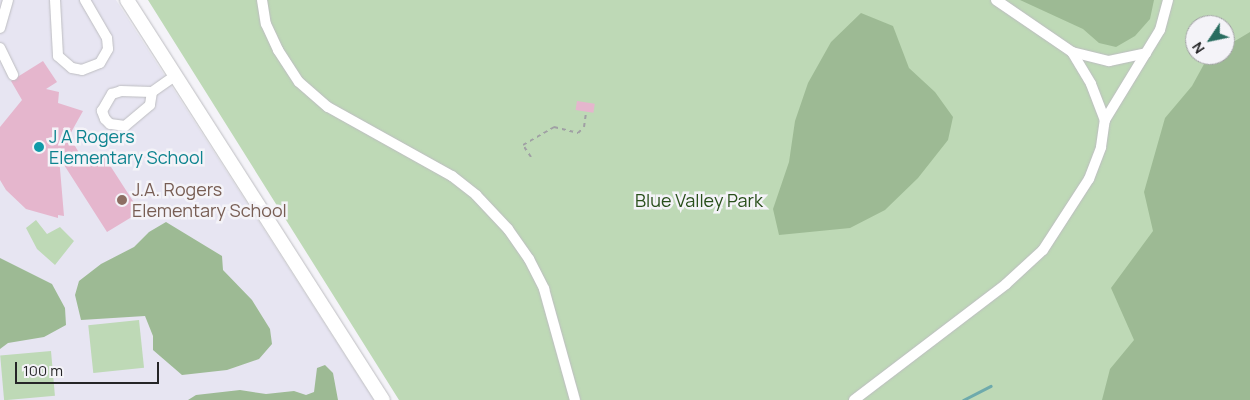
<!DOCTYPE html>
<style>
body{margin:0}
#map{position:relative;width:1250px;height:400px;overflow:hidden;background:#f4f3f8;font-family:Manrope,sans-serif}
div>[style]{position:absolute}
.built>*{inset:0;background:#e7e5f2}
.green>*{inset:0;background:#bed9b6;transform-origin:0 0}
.forest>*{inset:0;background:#9dba94}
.stream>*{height:3px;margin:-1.5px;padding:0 1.5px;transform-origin:1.5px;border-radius:1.5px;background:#6eaaac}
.building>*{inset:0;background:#e5b6cd;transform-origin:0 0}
.path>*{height:2px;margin-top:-1px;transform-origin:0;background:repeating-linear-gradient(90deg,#a0a0a4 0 4px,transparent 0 8px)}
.roads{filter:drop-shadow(0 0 1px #bdbdc1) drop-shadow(0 0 1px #bdbdc1)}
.minor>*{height:10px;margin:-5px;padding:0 5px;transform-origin:5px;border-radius:5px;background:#fff}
.major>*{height:14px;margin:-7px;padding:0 7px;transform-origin:7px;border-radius:7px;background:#fff}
.dots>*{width:14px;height:14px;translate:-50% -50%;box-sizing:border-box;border:2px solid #f4f3f8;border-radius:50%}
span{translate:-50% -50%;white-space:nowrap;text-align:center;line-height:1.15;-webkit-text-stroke:5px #f4f3f8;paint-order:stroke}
.culture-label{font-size:18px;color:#0d838f}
.left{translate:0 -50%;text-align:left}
.education-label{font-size:18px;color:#785e54}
.park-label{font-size:18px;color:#294f1b}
.north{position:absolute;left:1185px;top:15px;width:50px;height:50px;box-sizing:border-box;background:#f4f3f8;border:1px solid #a1a1a4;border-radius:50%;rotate:236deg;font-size:14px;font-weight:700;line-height:20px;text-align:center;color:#252527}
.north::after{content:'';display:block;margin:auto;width:18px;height:22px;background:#286c5f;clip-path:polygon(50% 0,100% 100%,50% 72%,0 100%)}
.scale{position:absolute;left:15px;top:362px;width:144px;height:22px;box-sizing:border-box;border:2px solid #252527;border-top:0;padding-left:6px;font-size:15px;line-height:18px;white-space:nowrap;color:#252527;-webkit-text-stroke:4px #f4f3f8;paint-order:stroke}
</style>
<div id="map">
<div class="built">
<div style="clip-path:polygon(0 0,116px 0,374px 400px,0 400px)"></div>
</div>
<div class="green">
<div style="clip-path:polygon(evenodd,148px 0,1250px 0,1250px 400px,399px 400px,148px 0,1195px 25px,1225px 25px,1225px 55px,1195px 55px,1195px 25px)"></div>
<div style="clip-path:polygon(36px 220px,47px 234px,60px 227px,74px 241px,55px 265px,37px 249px,26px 228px)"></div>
<div style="left:139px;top:320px;width:48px;height:51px;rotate:84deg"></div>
<div style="left:51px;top:351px;width:45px;height:51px;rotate:85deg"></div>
</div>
<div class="forest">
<div style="clip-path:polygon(1020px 0,1154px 0,1150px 19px,1135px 36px,1116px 47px,1099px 43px,1083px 29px)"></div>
<div style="clip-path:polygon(861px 13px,893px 26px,909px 68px,935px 92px,953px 117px,948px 140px,918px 178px,885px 210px,850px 228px,779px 235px,773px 209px,789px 162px,795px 121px,808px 83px,831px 42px)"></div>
<div style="clip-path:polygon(1250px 32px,1250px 400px,1102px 400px,1110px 369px,1134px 340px,1111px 288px,1153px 231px,1144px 192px,1165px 118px,1192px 86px,1209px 55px,1225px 55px,1225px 47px)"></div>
<div style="clip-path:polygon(166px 222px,222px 256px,223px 270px,252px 300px,270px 329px,272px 344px,259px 359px,227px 370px,182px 375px,153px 350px,153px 336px,145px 316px,81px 320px,75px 295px,79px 281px,101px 264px,134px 247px,149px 232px)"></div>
<div style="clip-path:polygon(0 258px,52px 284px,65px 308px,66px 325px,44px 337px,8px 343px,0 349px)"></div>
<div style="clip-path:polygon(325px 365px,333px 373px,338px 400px,188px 400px,196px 395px,240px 390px,266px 394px,294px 391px,306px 395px,314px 392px,317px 368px)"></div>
</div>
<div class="stream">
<div style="left:963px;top:400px;width:31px;rotate:-27deg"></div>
</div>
<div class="building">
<div style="clip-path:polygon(43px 61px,57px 82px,46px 89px,59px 92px,58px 103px,83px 111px,69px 136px,81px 156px,86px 153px,93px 156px,102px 153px,140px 212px,107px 232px,59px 157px,64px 216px,58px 215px,58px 218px,26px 209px,6px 190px,0 180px,0 127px,22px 100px,11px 81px)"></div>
<div style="left:577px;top:101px;width:18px;height:9px;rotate:9deg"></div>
</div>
<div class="path">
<div style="left:108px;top:156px;width:6px;rotate:-90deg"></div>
<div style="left:531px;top:157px;width:14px;rotate:-124deg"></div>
<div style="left:523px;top:145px;width:36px;rotate:-30deg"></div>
<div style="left:554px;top:127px;width:25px;rotate:14deg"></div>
<div style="left:578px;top:133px;width:8px;rotate:-45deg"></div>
<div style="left:584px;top:127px;width:15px;rotate:-82deg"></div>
</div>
<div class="roads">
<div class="minor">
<div style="left:55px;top:0;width:56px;rotate:86.9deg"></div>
<div style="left:58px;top:56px;width:18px;rotate:41deg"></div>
<div style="left:72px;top:68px;width:10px;rotate:11deg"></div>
<div style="left:82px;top:70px;width:19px;rotate:-21deg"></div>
<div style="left:100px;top:63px;width:16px;rotate:-60deg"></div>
<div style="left:108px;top:49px;width:11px;rotate:-95deg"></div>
<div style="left:107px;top:38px;width:44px;rotate:-120.1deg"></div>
<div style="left:262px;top:0;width:24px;rotate:81deg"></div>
<div style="left:266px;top:24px;width:29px;rotate:65deg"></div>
<div style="left:278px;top:50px;width:38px;rotate:57deg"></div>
<div style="left:299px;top:82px;width:38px;rotate:41deg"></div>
<div style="left:328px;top:107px;width:142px;rotate:29.1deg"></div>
<div style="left:452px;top:176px;width:31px;rotate:38deg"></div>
<div style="left:476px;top:195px;width:47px;rotate:46.7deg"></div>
<div style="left:508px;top:229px;width:37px;rotate:55deg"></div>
<div style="left:529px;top:259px;width:34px;rotate:63deg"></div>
<div style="left:544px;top:289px;width:115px;rotate:74.4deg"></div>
<div style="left:996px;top:0;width:92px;rotate:34.4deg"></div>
<div style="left:1072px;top:52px;width:37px;rotate:59deg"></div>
<div style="left:1091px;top:84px;width:39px;rotate:69deg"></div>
<div style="left:0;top:28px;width:29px;rotate:-74deg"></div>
<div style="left:0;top:48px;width:30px;rotate:64deg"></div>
<div style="left:1072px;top:52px;width:38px;rotate:14deg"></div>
<div style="left:1109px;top:61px;width:38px;rotate:-12deg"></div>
<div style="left:152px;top:92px;width:13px;rotate:99deg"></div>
<div style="left:150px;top:105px;width:33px;rotate:140deg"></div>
<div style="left:125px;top:126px;width:15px;rotate:-172deg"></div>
<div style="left:110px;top:124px;width:7px;rotate:-135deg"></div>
<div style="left:105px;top:119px;width:9px;rotate:-111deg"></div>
<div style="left:102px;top:111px;width:20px;rotate:-60deg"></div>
<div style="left:112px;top:94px;width:9px;rotate:-18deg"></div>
<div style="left:121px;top:91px;width:31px;rotate:2deg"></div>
<div style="left:152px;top:92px;width:28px;rotate:-35deg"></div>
<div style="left:854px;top:400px;width:191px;rotate:-37.3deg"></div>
<div style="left:1006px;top:284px;width:50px;rotate:-42.6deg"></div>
<div style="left:1043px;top:250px;width:85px;rotate:-57.1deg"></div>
<div style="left:1089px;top:179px;width:34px;rotate:-69deg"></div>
<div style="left:1101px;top:147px;width:27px;rotate:-82deg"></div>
<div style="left:1105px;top:120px;width:105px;rotate:-58.6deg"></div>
<div style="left:1160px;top:30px;width:31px;rotate:-75deg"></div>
</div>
<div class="major">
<div style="left:127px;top:0;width:475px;rotate:57.4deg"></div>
</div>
</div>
<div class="dots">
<div style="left:39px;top:147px;background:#0f9aa8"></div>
<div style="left:122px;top:200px;background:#8d6e63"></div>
</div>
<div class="culture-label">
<span class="left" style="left:49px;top:147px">J A Rogers<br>Elementary School</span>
</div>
<div class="education-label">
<span class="left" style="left:132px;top:200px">J.A. Rogers<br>Elementary School</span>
</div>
<div class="park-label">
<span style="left:699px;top:200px">Blue Valley Park</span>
</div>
<div class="north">N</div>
<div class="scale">100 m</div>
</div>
